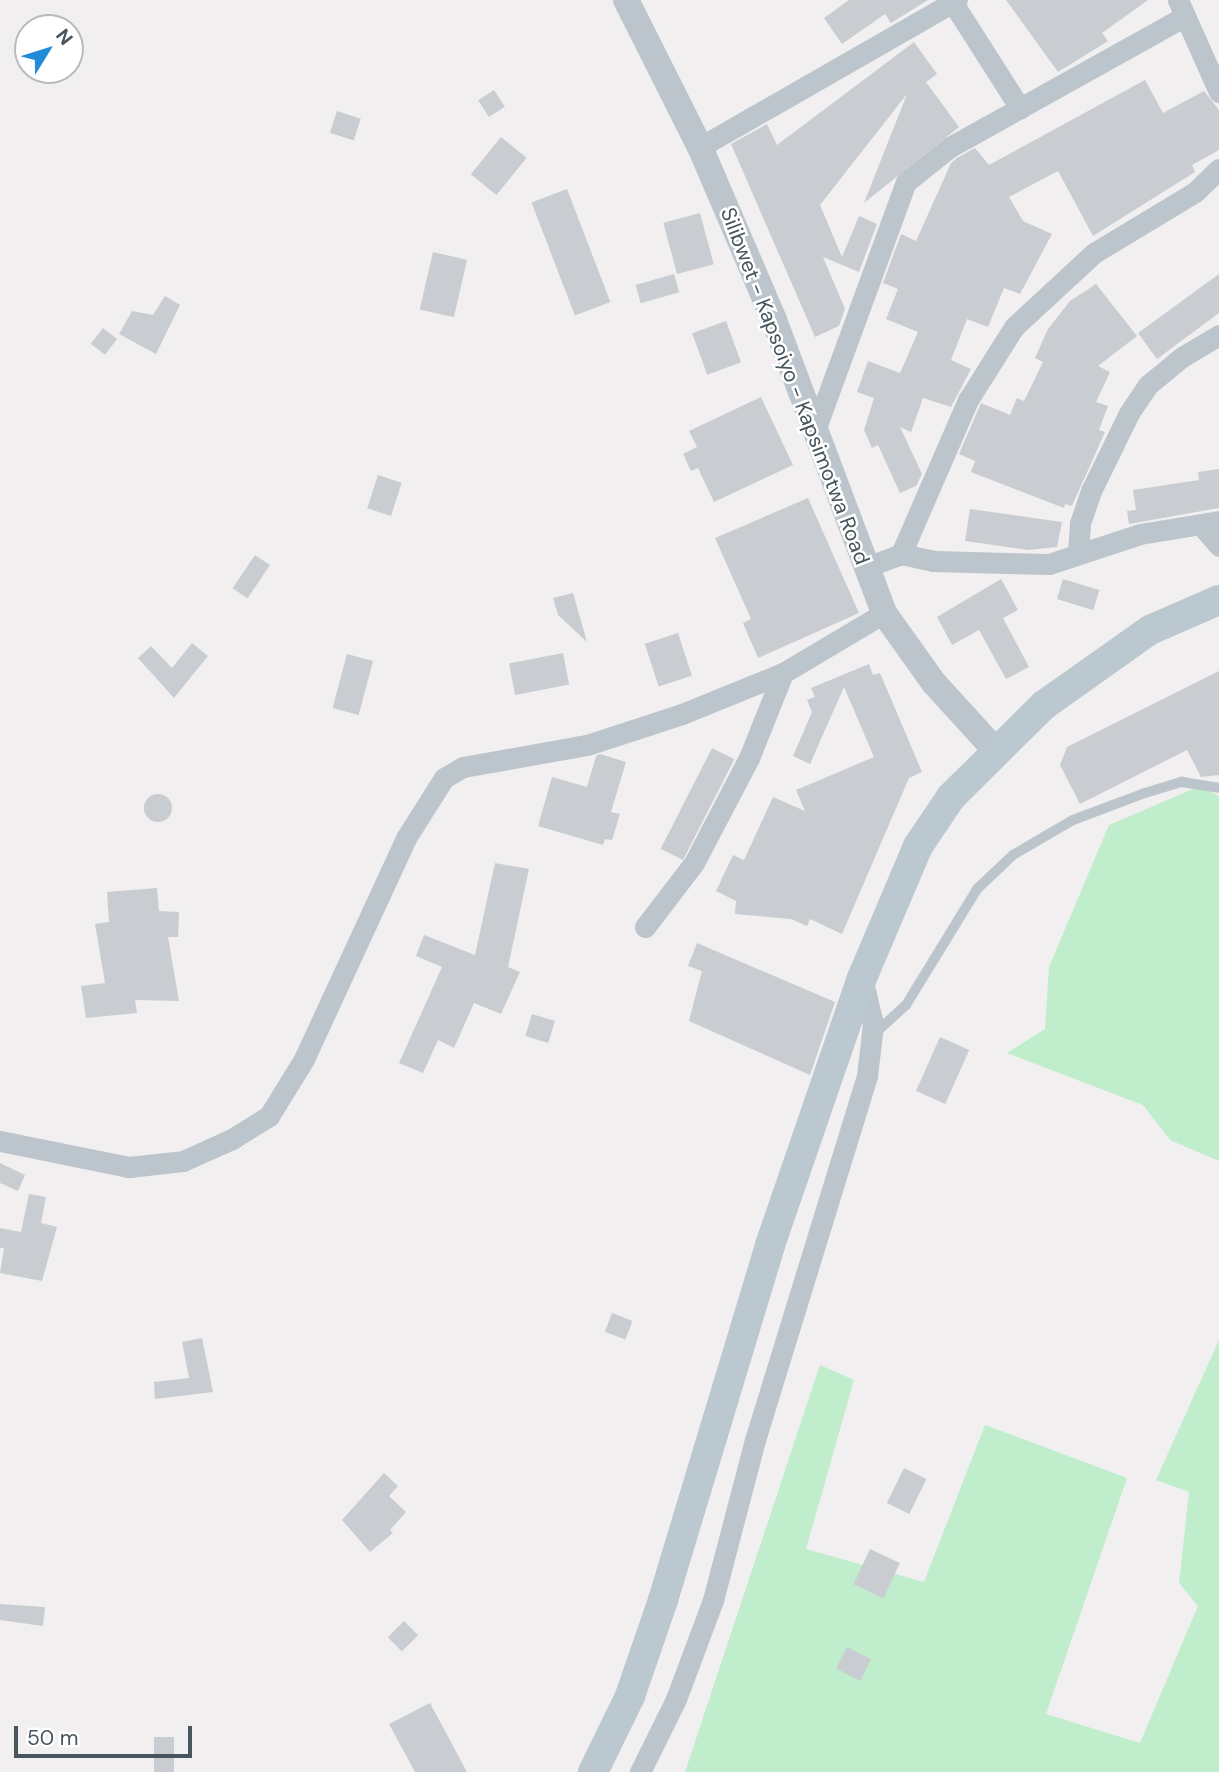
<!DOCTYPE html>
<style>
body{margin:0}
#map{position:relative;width:1219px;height:1772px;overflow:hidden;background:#f1efef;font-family:"DM Sans",sans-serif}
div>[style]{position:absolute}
.green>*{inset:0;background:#c0edcb}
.building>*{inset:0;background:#c9cdd1;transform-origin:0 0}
.round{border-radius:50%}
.service>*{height:10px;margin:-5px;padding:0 5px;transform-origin:5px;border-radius:5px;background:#bbc5cb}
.minor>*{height:21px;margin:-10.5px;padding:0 10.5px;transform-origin:10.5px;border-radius:10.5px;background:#bbc5cb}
.tertiary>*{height:26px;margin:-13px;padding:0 13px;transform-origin:13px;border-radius:13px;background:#bbc5cb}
.secondary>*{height:30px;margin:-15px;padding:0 15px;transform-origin:15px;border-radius:15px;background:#bcc8d0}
span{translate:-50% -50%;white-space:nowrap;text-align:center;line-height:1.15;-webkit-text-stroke:5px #fff;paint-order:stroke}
.street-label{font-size:21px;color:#48555c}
.north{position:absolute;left:14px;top:14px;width:70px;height:70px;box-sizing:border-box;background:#fff;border:2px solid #b6bbbe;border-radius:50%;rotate:52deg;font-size:19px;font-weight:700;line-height:28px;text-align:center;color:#48555c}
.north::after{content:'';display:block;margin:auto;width:24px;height:32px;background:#218ad9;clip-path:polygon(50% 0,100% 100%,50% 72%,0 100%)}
.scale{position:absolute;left:14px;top:1726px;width:178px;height:32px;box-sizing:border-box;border:4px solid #48555c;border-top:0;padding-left:9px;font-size:21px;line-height:24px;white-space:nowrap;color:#48555c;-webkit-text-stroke:5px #fff;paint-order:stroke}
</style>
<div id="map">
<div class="green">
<div style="clip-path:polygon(1200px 786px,1219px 796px,1219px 1161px,1170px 1140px,1143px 1105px,1007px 1053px,1045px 1029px,1049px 967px,1109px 825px)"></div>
<div style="clip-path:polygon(1219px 1340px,1219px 1772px,685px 1772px,820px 1365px,854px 1380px,806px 1549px,924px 1582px,985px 1425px,1127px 1478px,1046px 1714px,1140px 1743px,1198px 1606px,1179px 1583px,1189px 1492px,1156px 1480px)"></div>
</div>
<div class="building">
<div style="clip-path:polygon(849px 0,928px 0,891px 23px,885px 14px,842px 44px,824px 18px)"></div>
<div style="clip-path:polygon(1006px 0,1148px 0,1102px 33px,1108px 41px,1058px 72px)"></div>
<div style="clip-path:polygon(914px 42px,937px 74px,926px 82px,959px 127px,864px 203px,907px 94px,820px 205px,842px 257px,859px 216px,877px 224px,859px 272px,823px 257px,845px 309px,839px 326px,815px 337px,731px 144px,767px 124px,777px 145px)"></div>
<div style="clip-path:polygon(1145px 80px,1163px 113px,1204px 91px,1219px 110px,1219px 150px,1192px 165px,1195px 172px,1093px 236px,1058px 171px,1009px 197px,1023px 221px,1052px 234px,1020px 294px,1004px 288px,988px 327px,967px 319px,951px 360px,971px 369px,951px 407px,923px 398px,911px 432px,900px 427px,922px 474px,916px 486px,900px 493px,878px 445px,872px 448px,864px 430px,874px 398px,857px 392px,868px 361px,900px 373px,918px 332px,886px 319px,898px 289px,883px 283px,901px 234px,916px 241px,951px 163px,957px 158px,975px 148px,989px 165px)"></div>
<div style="left:494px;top:90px;width:20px;height:19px;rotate:57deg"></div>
<div style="left:337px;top:111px;width:25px;height:23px;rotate:18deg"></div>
<div style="left:501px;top:137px;width:33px;height:48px;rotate:39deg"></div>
<div style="left:567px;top:189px;width:121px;height:38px;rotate:69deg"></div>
<div style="left:700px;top:213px;width:53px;height:38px;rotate:75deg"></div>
<div style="left:433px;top:252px;width:35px;height:59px;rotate:13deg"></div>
<div style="left:674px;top:274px;width:19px;height:40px;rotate:74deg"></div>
<div style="clip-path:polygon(1219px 274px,1219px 313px,1157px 359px,1138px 333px)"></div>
<div style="clip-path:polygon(1096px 284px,1137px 336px,1098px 366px,1110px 372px,1096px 402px,1108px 406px,1099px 430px,1105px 432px,1072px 506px,1065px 504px,1064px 508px,971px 472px,975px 461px,959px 454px,981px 403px,1010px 415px,1017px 398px,1024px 401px,1043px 362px,1035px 358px,1048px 329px,1070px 301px)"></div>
<div style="clip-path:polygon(165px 296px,180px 305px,156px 354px,119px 334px,132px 311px,153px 315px)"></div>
<div style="left:726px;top:321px;width:44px;height:36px;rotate:70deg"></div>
<div style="left:103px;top:328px;width:18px;height:20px;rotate:38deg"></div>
<div style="clip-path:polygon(761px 397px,793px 465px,714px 502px,698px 468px,691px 471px,683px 454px,697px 447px,689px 431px)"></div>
<div style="clip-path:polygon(1219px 469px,1219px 508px,1129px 524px,1127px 511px,1136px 510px,1133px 490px,1199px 480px,1198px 472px)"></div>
<div style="left:378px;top:475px;width:25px;height:35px;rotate:18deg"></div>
<div style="clip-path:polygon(808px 498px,859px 613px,758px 658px,743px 623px,751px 619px,715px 538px)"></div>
<div style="clip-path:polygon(970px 509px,1062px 522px,1057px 547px,1028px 550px,965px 541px)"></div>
<div style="left:255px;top:555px;width:18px;height:40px;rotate:34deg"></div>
<div style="clip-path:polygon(1001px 579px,1018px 610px,1003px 618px,1029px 667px,1006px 679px,979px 630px,952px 645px,937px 617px)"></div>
<div style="left:1063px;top:579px;width:38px;height:21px;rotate:17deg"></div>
<div style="clip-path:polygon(573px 593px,587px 642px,558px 615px,553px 598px)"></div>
<div style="left:678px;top:633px;width:45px;height:35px;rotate:72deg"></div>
<div style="clip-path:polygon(192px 643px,208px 656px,174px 698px,138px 658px,151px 646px,172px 668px)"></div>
<div style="left:563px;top:653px;width:32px;height:55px;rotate:79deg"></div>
<div style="left:347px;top:654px;width:27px;height:56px;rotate:15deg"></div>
<div style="clip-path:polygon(869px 664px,873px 675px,880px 673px,922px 772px,909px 778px,842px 934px,810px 919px,807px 926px,791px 919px,735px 914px,736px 901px,716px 891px,733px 855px,744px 860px,773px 797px,805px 811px,796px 790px,874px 757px,844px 687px,810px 764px,793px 756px,812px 712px,807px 700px,815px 697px,811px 688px)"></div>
<div style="clip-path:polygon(1219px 671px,1219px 775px,1201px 777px,1187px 750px,1080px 804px,1060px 765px,1067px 747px)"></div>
<div style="left:712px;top:748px;width:25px;height:113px;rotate:27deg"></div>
<div style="clip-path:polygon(600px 754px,626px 762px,611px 812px,620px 814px,612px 840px,605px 839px,603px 845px,538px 826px,552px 777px,587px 787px,596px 756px)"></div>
<div class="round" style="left:144px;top:794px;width:28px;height:28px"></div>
<div style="clip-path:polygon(495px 863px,529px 869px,508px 967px,520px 972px,501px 1014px,474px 1003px,454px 1048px,438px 1040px,423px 1073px,399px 1063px,442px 967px,416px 956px,424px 935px,475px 955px)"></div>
<div style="clip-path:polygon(157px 888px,159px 911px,179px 912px,178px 937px,168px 937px,179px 1001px,135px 1000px,137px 1013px,86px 1018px,81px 986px,105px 983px,95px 924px,109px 922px,107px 892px)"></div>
<div style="clip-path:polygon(697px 943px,835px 1002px,810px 1075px,689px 1021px,702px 971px,688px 966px)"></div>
<div style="left:532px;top:1014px;width:24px;height:23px;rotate:17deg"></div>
<div style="left:940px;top:1037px;width:32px;height:59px;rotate:24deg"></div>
<div style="clip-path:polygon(0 1163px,25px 1175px,18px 1191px,0 1183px)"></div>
<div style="clip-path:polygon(29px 1194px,46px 1197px,41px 1223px,57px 1227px,42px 1281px,0 1273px,4px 1248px,0 1248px,0 1228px,21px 1232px)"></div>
<div style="left:612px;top:1313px;width:22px;height:20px;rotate:21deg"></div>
<div style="clip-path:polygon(202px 1338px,213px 1392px,155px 1399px,154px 1382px,189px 1378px,182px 1342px)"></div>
<div style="left:904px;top:1468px;width:25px;height:39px;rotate:26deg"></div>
<div style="clip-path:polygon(384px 1473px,398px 1486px,389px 1496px,406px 1512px,390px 1530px,393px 1533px,370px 1552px,342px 1520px)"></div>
<div style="left:870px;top:1549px;width:33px;height:39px;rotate:25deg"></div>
<div style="clip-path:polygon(0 1604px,45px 1607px,43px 1626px,0 1620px)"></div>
<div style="left:404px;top:1621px;width:20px;height:23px;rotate:45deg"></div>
<div style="left:847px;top:1647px;width:27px;height:24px;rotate:27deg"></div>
<div style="clip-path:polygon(430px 1703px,467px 1772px,415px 1772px,389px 1724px)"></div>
<div style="left:154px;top:1737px;width:20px;height:35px"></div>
</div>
<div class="service">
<div style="left:873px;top:1035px;width:45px;rotate:-42.3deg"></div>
<div style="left:906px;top:1005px;width:136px;rotate:-58.5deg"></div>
<div style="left:977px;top:889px;width:50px;rotate:-43.4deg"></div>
<div style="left:1013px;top:855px;width:69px;rotate:-30.3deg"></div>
<div style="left:1073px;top:820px;width:77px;rotate:-20.6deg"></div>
<div style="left:1145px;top:793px;width:39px;rotate:-17deg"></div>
<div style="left:1182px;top:782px;width:37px;rotate:9deg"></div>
</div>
<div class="minor">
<div style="left:1178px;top:0;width:101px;rotate:66deg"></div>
<div style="left:953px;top:3px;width:125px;rotate:57.5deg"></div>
<div style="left:700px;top:147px;width:296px;rotate:-29.8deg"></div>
<div style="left:814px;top:433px;width:267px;rotate:-69.9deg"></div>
<div style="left:906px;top:182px;width:56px;rotate:-38.5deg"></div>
<div style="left:950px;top:147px;width:268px;rotate:-29.1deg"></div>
<div style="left:1201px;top:525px;width:28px;rotate:49deg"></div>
<div style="left:1078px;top:553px;width:30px;rotate:-86deg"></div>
<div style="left:1080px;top:523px;width:36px;rotate:-71deg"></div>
<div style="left:1092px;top:489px;width:85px;rotate:-64deg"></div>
<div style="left:1129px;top:413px;width:34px;rotate:-56deg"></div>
<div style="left:1148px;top:385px;width:44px;rotate:-39.5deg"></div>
<div style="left:1182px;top:357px;width:43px;rotate:-30.7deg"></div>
<div style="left:901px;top:554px;width:168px;rotate:-66.5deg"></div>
<div style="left:968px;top:400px;width:86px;rotate:-57.8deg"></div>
<div style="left:1014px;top:327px;width:109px;rotate:-42.8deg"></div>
<div style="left:1094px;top:253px;width:118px;rotate:-31.1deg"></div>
<div style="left:1195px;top:192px;width:33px;rotate:-44deg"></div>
<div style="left:866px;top:567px;width:37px;rotate:-20deg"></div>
<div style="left:901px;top:554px;width:33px;rotate:12deg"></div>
<div style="left:933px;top:561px;width:116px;rotate:1.5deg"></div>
<div style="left:1049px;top:564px;width:96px;rotate:-18.2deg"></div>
<div style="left:1140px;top:534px;width:80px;rotate:-9.3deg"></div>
<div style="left:645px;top:927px;width:81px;rotate:-52.6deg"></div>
<div style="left:694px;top:863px;width:119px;rotate:-62.4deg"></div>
<div style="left:749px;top:758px;width:92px;rotate:-68.2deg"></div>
<div style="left:0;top:1141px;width:132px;rotate:11.4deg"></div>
<div style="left:129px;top:1167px;width:54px;rotate:-6.3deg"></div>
<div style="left:183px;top:1161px;width:54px;rotate:-24.2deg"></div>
<div style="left:232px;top:1139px;width:44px;rotate:-31.9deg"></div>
<div style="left:269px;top:1116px;width:67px;rotate:-58.4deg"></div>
<div style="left:304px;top:1059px;width:243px;rotate:-65.2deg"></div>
<div style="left:406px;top:838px;width:71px;rotate:-57.7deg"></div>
<div style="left:444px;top:778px;width:22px;rotate:-30deg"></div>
<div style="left:463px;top:767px;width:126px;rotate:-10.1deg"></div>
<div style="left:587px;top:745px;width:100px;rotate:-18.1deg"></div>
<div style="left:682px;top:714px;width:109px;rotate:-22.1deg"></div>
<div style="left:783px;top:673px;width:117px;rotate:-30.7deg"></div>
<div style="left:640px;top:1772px;width:81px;rotate:-63.7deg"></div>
<div style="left:676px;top:1699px;width:106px;rotate:-69.5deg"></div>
<div style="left:713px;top:1600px;width:165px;rotate:-75.3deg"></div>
<div style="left:755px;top:1440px;width:381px;rotate:-72.9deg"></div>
<div style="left:867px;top:1076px;width:52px;rotate:-83.4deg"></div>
<div style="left:873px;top:1024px;width:47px;rotate:-103.4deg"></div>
</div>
<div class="tertiary">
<div style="left:626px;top:0;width:165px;rotate:63.3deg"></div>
<div style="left:700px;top:147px;width:188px;rotate:66.8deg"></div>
<div style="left:774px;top:320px;width:313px;rotate:69.4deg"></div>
<div style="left:884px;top:613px;width:86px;rotate:54.5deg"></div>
<div style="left:934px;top:683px;width:92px;rotate:47.6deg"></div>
</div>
<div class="secondary">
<div style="left:593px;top:1772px;width:85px;rotate:-64deg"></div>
<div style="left:630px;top:1696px;width:102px;rotate:-71deg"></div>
<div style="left:663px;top:1600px;width:371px;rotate:-73.2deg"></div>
<div style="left:770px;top:1245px;width:282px;rotate:-71deg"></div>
<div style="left:862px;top:978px;width:143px;rotate:-67deg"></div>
<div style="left:918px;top:846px;width:59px;rotate:-56deg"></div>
<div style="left:951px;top:797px;width:131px;rotate:-44.7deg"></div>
<div style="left:1044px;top:705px;width:130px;rotate:-35.3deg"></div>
<div style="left:1150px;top:630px;width:75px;rotate:-23.5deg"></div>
</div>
<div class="street-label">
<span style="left:795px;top:386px;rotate:69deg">Silibwet - Kapsoiyo - Kapsimotwa Road</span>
</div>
<div class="north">N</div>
<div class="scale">50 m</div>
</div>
